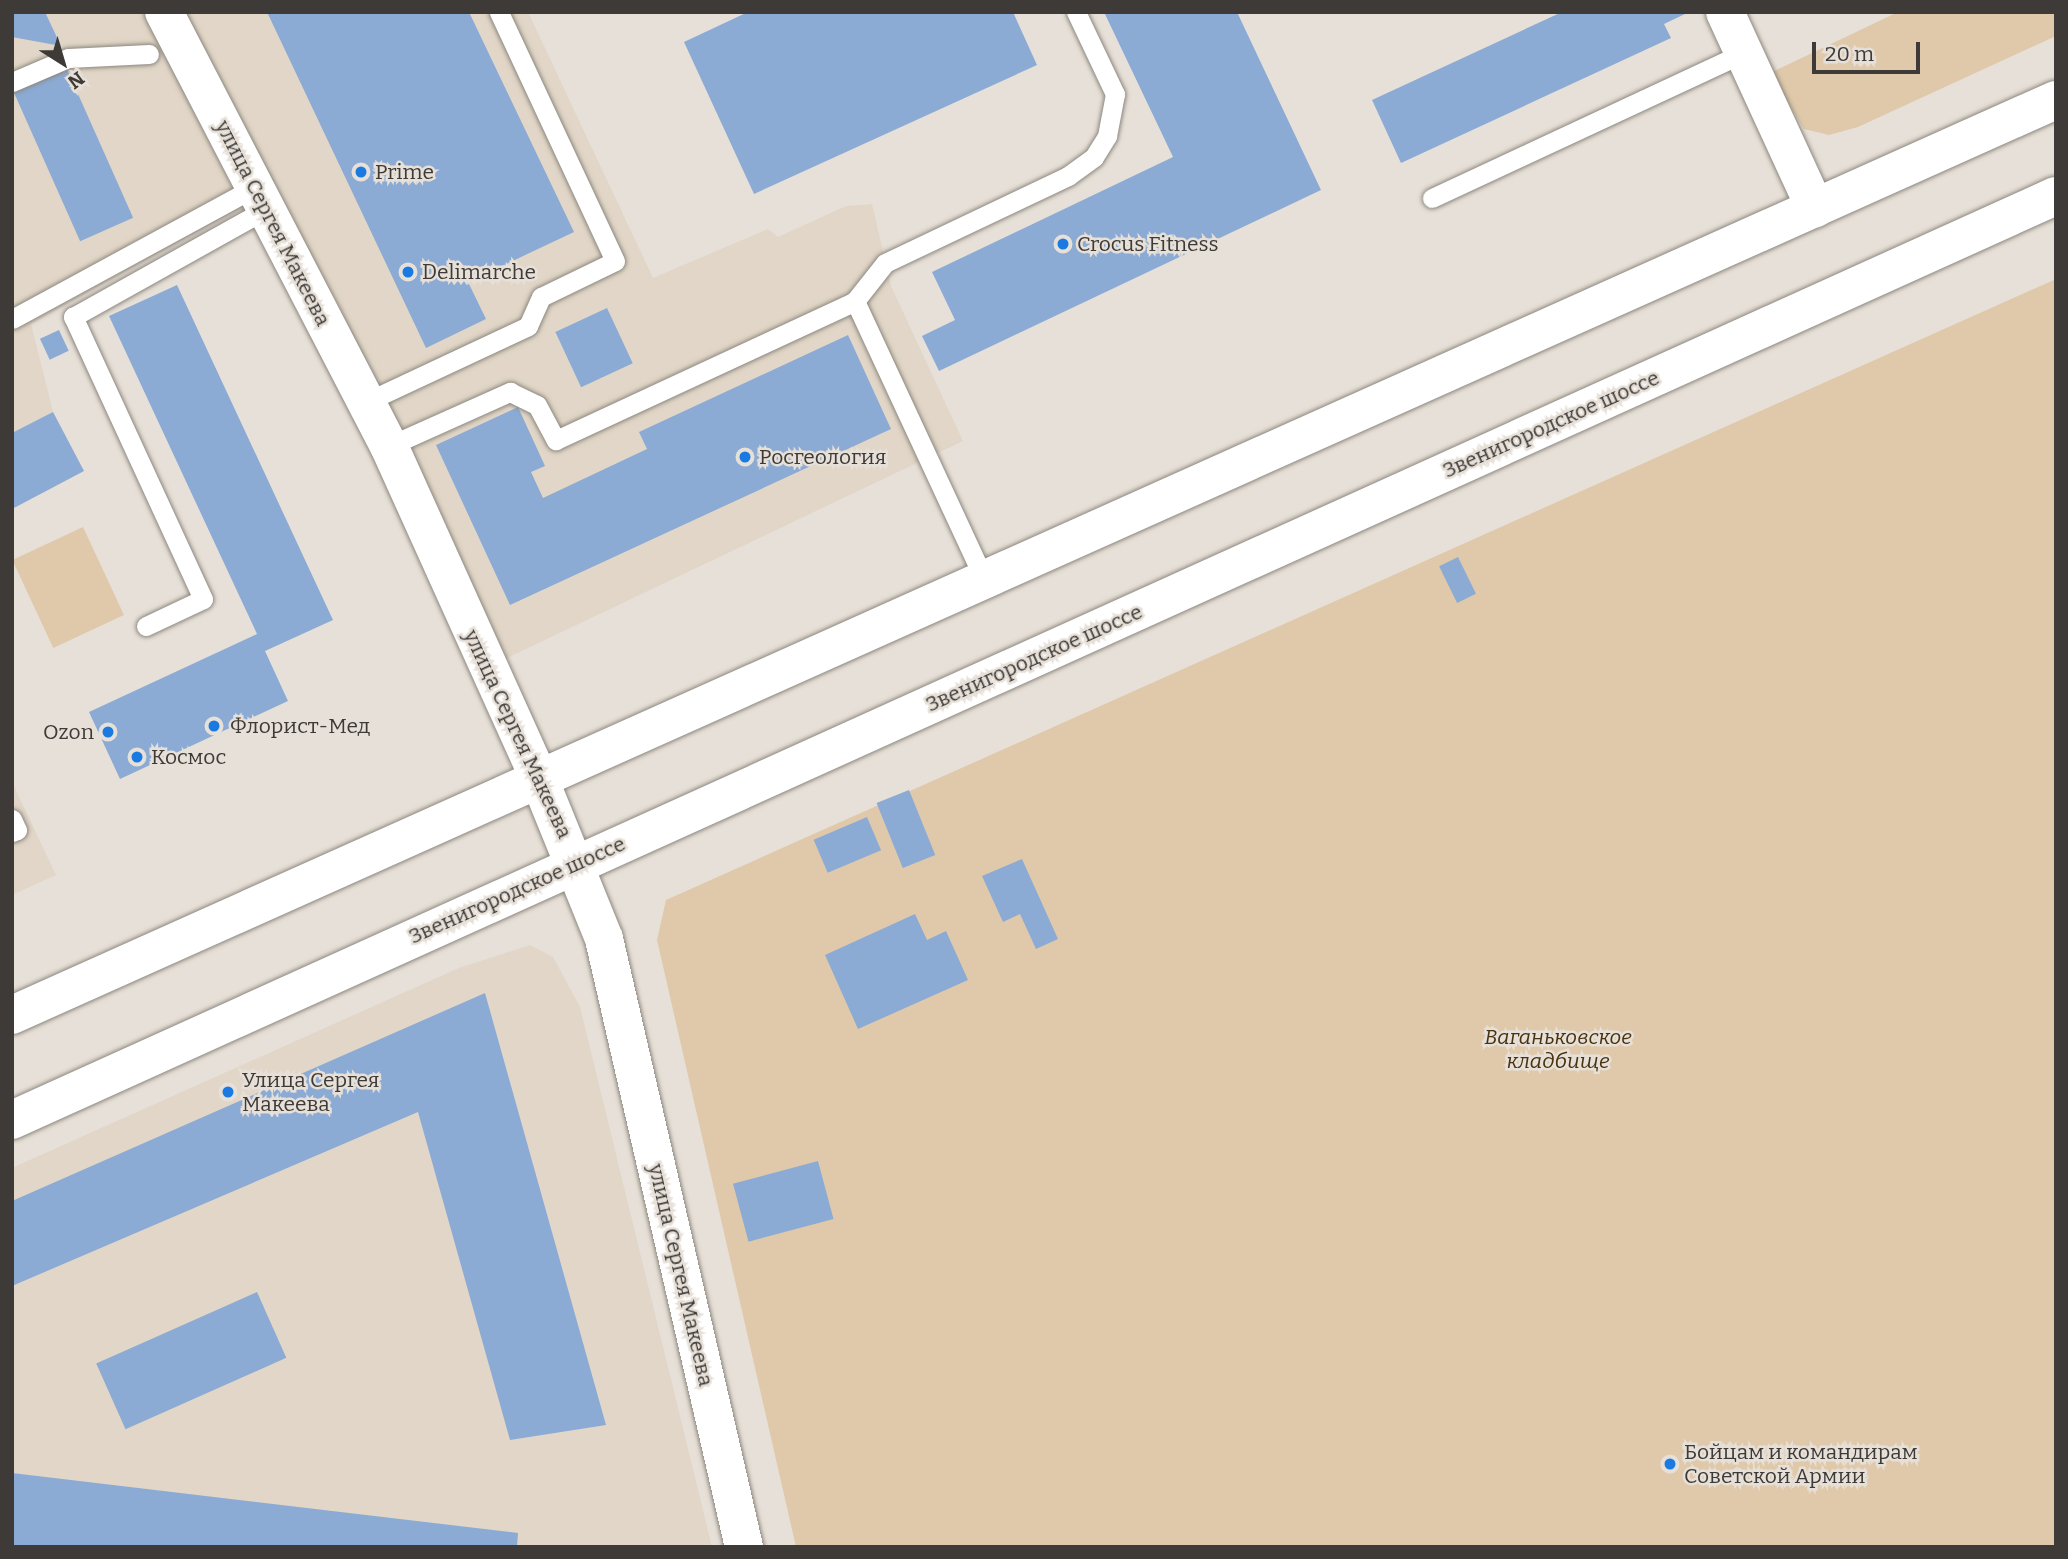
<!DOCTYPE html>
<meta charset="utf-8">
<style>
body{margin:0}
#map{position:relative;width:2068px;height:1559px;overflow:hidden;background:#e7e0d8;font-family:Bitter,serif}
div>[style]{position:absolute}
.built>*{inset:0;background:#e1d6c7}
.green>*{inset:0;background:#dfc9aa;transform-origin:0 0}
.building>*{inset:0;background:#8babd5;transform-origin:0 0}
.roads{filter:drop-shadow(0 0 2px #8c877f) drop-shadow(0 0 2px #8c877f)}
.service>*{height:19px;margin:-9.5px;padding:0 9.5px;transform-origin:9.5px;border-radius:9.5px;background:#fff}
.minor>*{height:38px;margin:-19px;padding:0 19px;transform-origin:19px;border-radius:19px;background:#fff}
.tertiary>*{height:38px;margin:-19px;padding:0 19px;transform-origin:19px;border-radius:19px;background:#fff}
.secondary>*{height:38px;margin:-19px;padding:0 19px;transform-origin:19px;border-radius:19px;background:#fff}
.primary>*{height:38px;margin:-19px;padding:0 19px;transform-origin:19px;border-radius:19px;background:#fff}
.dots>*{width:19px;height:19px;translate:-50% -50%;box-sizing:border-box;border:4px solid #e7e0d8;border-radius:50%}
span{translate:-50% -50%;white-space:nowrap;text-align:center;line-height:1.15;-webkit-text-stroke:5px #e7e0d8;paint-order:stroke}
.poi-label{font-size:21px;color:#3d3a37}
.left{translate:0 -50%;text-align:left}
.right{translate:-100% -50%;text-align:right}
.street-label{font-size:21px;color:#3d3a37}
.park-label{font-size:21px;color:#49320e;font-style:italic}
.frame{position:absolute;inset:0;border:14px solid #3d3a37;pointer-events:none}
.north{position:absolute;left:28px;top:28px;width:70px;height:70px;-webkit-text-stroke:5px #e7e0d8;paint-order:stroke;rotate:143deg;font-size:19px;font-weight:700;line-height:28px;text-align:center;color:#3d3a37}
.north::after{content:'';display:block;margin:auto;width:24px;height:32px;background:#3d3a37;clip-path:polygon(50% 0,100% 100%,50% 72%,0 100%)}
.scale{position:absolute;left:1812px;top:42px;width:108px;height:32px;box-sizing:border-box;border:4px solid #3d3a37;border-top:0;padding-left:9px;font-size:21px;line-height:24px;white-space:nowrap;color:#3d3a37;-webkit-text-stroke:5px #e7e0d8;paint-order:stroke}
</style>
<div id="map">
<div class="built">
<div style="clip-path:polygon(12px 12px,145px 12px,242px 207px,31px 324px,53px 412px,84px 471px,12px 509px)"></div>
<div style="clip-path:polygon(186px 12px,528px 12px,653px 278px,768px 229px,778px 237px,846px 206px,872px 204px,891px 286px,963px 441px,505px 659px)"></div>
<div style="clip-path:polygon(12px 782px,56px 875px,12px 895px)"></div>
<div style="clip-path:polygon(530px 945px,553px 957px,580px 1007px,712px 1547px,12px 1547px,12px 1168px,459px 968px)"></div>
</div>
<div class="green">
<div style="clip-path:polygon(1898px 12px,2056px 12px,2056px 36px,1858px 127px,1829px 135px,1804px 129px,1770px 73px)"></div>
<div style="clip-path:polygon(2056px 279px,2056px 1547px,796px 1547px,657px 940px,666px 900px)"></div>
<div style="left:83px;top:527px;width:97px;height:78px;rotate:65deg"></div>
</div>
<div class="building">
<div style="clip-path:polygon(12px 12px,45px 12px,61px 46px,12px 37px)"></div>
<div style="clip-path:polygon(267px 12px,469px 12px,574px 232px,468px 282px,486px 319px,426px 348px)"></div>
<div style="clip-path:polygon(748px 12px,1013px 12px,1037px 65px,754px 194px,684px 42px)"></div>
<div style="clip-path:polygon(1104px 12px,1237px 12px,1321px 190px,939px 371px,922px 336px,955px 320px,932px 272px,1173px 157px)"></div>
<div style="clip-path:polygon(1562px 12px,1685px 14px,1664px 24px,1671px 38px,1401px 163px,1372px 100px)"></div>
<div style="left:66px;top:67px;width:165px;height:58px;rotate:66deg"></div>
<div style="clip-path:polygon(177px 285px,333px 620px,265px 651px,288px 701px,120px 779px,89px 712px,257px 634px,109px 316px)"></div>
<div style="left:607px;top:308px;width:61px;height:57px;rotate:65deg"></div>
<div style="left:59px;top:330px;width:23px;height:21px;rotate:65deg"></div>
<div style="clip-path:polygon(848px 335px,891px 429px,510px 605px,436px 445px,518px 407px,545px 466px,531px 472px,543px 498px,647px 449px,639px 432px)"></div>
<div style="clip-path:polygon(53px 412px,84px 471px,12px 509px,12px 433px)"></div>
<div style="left:1458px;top:557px;width:41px;height:21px;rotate:64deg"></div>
<div style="left:909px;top:790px;width:70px;height:35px;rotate:68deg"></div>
<div style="left:867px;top:817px;width:36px;height:58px;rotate:67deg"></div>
<div style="clip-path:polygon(1022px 859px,1058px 939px,1036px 949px,1020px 914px,1003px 922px,982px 876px)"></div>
<div style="clip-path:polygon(915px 914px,927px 940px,946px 931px,968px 980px,858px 1029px,825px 955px)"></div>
<div style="clip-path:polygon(485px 993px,606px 1425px,510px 1440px,418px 1112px,12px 1286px,12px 1201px)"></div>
<div style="left:818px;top:1161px;width:60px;height:88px;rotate:75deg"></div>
<div style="left:257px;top:1292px;width:72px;height:176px;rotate:66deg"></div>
<div style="clip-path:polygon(12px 1473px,518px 1533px,517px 1547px,12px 1547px)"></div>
</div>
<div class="roads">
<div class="service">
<div style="left:12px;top:82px;width:61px;rotate:-23.2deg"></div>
<div style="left:68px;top:58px;width:81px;rotate:-2.8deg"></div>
<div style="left:1432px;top:198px;width:343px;rotate:-25deg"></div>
<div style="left:12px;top:319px;width:277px;rotate:-28.5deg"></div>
<div style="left:366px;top:402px;width:179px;rotate:-25.1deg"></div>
<div style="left:528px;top:326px;width:32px;rotate:-66deg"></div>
<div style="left:541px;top:297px;width:82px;rotate:-25.9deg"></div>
<div style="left:615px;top:261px;width:275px;rotate:-115deg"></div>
<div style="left:389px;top:446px;width:133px;rotate:-24.1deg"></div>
<div style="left:510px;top:392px;width:30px;rotate:26deg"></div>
<div style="left:537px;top:405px;width:40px;rotate:62deg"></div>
<div style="left:556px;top:440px;width:330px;rotate:-24.9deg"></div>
<div style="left:985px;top:581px;width:309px;rotate:-114.9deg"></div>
<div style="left:855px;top:301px;width:48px;rotate:-51.7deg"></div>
<div style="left:885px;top:263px;width:203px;rotate:-25.4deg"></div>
<div style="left:1068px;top:176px;width:32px;rotate:-36deg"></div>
<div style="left:1094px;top:157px;width:25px;rotate:-58deg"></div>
<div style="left:1107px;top:136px;width:43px;rotate:-79.2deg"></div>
<div style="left:1115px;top:94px;width:91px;rotate:-115.4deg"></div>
<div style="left:146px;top:626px;width:63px;rotate:-25.3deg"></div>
<div style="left:203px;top:599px;width:311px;rotate:-114.7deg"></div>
<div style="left:73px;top:317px;width:221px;rotate:-29.2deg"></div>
<div style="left:12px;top:819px;width:12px;rotate:66deg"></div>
<div style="left:17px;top:830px;width:5px;rotate:158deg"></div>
</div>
<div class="minor">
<div style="left:1725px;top:12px;width:216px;rotate:65.3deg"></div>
</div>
<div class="tertiary">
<div style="left:164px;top:12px;width:489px;rotate:62.6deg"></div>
<div style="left:389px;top:446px;width:367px;rotate:65.7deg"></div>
</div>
<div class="secondary">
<div style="left:540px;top:781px;width:170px;rotate:67.9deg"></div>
<div style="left:604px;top:939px;width:624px;rotate:77.03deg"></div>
</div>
<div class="primary">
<div style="left:12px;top:1015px;width:2239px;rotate:-24.12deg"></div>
<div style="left:12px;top:1120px;width:2243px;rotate:-24.33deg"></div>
</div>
</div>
<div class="dots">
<div style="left:361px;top:172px;background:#197ae2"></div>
<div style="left:1063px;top:244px;background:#197ae2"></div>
<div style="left:408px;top:272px;background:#197ae2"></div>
<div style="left:745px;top:457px;background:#197ae2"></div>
<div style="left:214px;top:726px;background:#197ae2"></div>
<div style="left:108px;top:732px;background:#197ae2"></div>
<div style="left:137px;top:757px;background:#197ae2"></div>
<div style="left:228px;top:1092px;background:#197ae2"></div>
<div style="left:1670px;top:1464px;background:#197ae2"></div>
</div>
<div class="poi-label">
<span class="left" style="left:375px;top:172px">Prime</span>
<span class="left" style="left:1077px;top:244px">Crocus Fitness</span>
<span class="left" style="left:422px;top:272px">Delimarche</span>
<span class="left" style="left:759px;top:457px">Росгеология</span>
<span class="left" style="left:230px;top:726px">Флорист-Мед</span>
<span class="right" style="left:94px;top:732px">Ozon</span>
<span class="left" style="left:151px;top:757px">Космос</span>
<span class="left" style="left:242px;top:1092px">Улица Сергея<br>Макеева</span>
<span class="left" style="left:1684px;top:1464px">Бойцам и командирам<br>Советской Армии</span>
</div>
<div class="street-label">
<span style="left:273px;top:223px;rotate:63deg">улица Сергея Макеева</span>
<span style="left:1551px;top:424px;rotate:-24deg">Звенигородское шоссе</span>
<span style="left:1034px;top:658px;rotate:-24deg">Звенигородское шоссе</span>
<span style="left:518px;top:734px;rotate:65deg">улица Сергея Макеева</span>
<span style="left:517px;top:890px;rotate:-24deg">Звенигородское шоссе</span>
<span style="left:681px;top:1275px;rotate:77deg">улица Сергея Макеева</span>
</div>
<div class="park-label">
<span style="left:1558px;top:1049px">Ваганьковское<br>кладбище</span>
</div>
<div class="frame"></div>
<div class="north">N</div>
<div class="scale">20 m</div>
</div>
